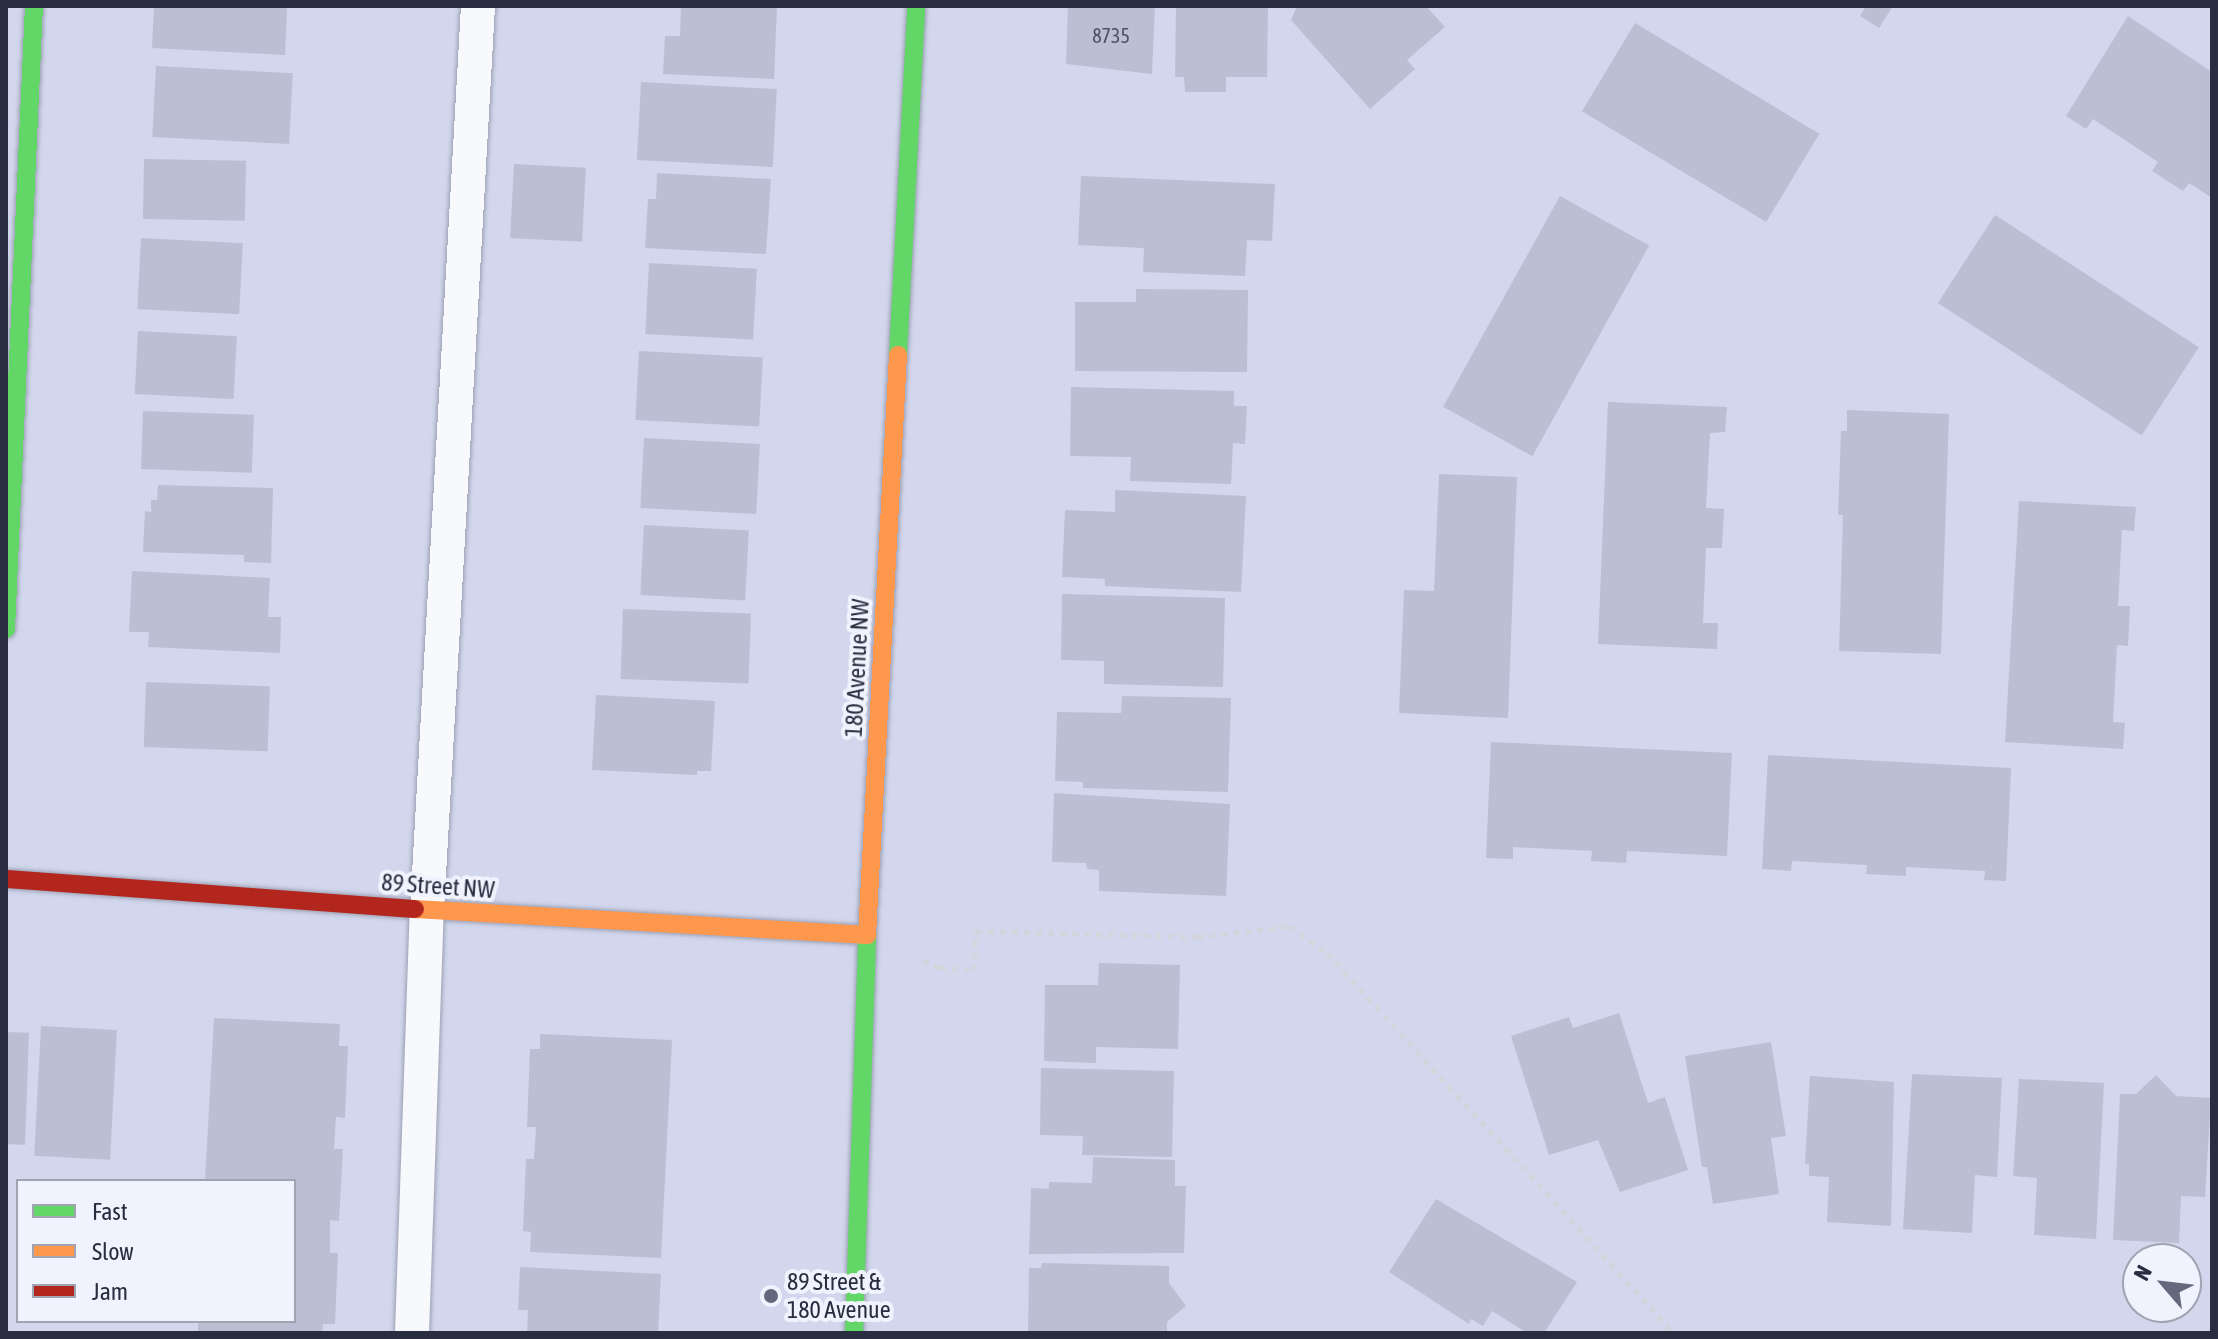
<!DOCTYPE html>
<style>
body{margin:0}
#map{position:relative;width:2218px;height:1339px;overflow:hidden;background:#d2d7ed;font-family:"Asap Condensed",sans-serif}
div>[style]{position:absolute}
.building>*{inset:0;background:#babfd4;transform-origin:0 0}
.path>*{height:5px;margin-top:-2.5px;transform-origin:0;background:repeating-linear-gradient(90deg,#d3d5dc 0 6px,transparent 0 12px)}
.roads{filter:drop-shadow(0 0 2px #9ca0b3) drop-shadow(0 0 2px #9ca0b3)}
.lane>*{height:34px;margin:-17px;padding:0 17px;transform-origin:17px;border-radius:17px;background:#f8f9fc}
.fast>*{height:18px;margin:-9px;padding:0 9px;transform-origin:9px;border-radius:9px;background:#63d668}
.slow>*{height:18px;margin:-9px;padding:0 9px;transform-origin:9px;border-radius:9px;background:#ff974d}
.jam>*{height:18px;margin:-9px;padding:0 9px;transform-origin:9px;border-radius:9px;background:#b3261e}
.dots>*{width:22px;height:22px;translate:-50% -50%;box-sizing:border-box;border:4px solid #f0f3fe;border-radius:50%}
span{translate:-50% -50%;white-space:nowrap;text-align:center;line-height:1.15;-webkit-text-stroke:8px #f0f3fe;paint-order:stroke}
.number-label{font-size:20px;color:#4e5366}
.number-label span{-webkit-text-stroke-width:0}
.street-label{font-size:24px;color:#282d40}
.poi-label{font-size:24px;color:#282d40}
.left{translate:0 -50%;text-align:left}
.frame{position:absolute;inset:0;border:8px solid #282d40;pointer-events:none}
.legend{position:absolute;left:16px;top:1179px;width:280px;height:144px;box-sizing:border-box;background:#f0f3fe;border:2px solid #a0a4b2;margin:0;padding:10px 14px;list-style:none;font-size:24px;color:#282d40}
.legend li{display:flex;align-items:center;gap:16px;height:40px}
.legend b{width:40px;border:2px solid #a0a4b2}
.north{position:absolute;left:2122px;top:1243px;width:80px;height:80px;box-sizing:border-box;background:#f0f3fe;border:2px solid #a0a4b2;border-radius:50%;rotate:298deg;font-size:22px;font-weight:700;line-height:32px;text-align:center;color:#282d40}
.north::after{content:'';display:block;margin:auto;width:28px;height:36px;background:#64687d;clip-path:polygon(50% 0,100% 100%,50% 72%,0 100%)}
</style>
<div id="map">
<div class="building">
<div style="clip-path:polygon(154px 6px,287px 6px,285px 55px,152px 48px)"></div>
<div style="clip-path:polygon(681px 6px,777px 6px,774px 79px,663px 74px,665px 36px,680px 36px)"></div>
<div style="clip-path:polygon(1068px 6px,1155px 6px,1152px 74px,1066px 64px)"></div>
<div style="clip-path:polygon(1176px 6px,1268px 6px,1267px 77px,1226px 77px,1226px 92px,1185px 92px,1184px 77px,1175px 77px)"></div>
<div style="clip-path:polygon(1297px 6px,1426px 6px,1445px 27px,1407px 60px,1415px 69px,1370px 109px,1291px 20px)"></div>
<div style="clip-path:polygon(1866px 6px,1893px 6px,1879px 28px,1860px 16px)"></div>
<div style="clip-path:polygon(2128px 16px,2212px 72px,2212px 198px,2189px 183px,2183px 191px,2152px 171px,2158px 162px,2093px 119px,2086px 129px,2066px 116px)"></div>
<div style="left:1635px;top:23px;width:215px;height:103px;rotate:31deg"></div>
<div style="left:156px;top:66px;width:137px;height:71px;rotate:3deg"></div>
<div style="left:641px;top:82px;width:136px;height:78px;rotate:3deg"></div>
<div style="left:144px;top:159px;width:102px;height:60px;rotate:1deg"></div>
<div style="left:514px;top:164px;width:72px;height:74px;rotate:3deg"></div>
<div style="clip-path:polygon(657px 173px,771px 179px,766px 254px,645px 248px,648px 199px,656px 199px)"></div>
<div style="clip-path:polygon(1081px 176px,1275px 184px,1272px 241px,1247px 240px,1245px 276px,1143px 272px,1144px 248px,1078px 245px)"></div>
<div style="left:1560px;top:196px;width:102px;height:241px;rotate:29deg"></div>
<div style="left:1995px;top:215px;width:243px;height:105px;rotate:33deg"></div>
<div style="left:141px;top:238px;width:102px;height:71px;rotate:3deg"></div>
<div style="left:649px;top:263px;width:108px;height:71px;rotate:3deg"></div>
<div style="clip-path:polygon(1136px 289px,1248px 290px,1247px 372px,1075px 371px,1075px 302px,1136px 302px)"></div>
<div style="left:138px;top:331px;width:99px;height:63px;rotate:3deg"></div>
<div style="left:639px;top:351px;width:124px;height:69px;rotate:3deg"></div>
<div style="clip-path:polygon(1071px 387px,1234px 391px,1234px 406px,1247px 406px,1245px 444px,1233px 443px,1231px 484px,1130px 481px,1131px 457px,1070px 456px)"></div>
<div style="clip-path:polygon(1608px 402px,1727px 407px,1725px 432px,1710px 433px,1706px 508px,1724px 509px,1722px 548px,1706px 548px,1703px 623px,1718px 623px,1717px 649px,1598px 644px)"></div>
<div style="clip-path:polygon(1847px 410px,1949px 414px,1941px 654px,1839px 651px,1843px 515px,1838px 515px,1841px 431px,1847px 431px)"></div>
<div style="left:143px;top:411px;width:111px;height:58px;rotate:2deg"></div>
<div style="left:644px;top:438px;width:116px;height:70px;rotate:3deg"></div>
<div style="clip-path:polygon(1439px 474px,1517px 477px,1508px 718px,1399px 713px,1404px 590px,1434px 591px)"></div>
<div style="clip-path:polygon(158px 485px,273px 488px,271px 563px,244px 562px,244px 555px,143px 552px,145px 511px,151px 512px,151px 500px,157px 500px)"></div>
<div style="clip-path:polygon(1115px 490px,1246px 496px,1241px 592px,1105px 586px,1105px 579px,1062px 577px,1065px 510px,1115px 512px)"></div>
<div style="clip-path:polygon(2019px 501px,2136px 507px,2134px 531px,2122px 530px,2118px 606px,2130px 606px,2128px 646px,2117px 645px,2113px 722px,2125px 723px,2123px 749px,2005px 742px)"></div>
<div style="left:644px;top:525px;width:105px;height:70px;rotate:3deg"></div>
<div style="clip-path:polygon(132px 571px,270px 578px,268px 617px,281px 617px,280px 653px,148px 647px,149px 632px,129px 632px)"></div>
<div style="clip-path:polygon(1062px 594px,1225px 598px,1223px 687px,1104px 684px,1104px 661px,1061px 660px)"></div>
<div style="left:623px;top:609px;width:128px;height:70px;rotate:2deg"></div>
<div style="left:146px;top:682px;width:124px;height:65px;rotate:2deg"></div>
<div style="clip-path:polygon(596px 695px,715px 701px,711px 771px,697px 771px,697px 775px,592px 770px)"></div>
<div style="clip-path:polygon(1122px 696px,1231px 698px,1228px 792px,1083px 788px,1083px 782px,1055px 781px,1057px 712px,1121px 713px)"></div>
<div style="clip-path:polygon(1491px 742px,1732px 753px,1727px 856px,1627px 851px,1626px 863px,1591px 861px,1592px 851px,1513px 847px,1513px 859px,1486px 858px)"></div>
<div style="clip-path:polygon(1768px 755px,2011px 768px,2006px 881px,1984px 880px,1985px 871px,1906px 867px,1906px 876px,1866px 874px,1867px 865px,1792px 861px,1791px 871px,1762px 869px)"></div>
<div style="clip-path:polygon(1054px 793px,1230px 804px,1226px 896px,1099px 891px,1099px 870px,1087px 869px,1086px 863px,1052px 862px)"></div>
<div style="clip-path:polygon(1099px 963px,1180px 965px,1178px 1049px,1096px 1047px,1096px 1063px,1044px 1061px,1045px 985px,1098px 985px)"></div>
<div style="clip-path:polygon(1619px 1013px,1648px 1103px,1665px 1097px,1688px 1170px,1620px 1192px,1598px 1140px,1549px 1155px,1511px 1036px,1569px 1017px,1573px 1028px)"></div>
<div style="clip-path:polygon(214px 1018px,340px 1024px,339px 1046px,348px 1046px,345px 1118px,336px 1117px,334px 1149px,343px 1149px,339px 1221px,330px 1220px,330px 1253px,338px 1253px,335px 1324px,323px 1324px,322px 1333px,198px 1333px,198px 1321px,294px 1321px,294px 1181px,205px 1181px)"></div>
<div style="left:41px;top:1026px;width:76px;height:130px;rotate:3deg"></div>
<div style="left:6px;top:1032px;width:23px;height:112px;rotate:2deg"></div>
<div style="clip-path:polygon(540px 1034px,672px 1040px,661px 1258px,530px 1252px,531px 1232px,523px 1231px,526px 1159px,534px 1159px,536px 1127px,527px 1127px,530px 1049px,540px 1049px)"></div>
<div style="clip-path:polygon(1771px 1042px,1786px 1136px,1771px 1138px,1779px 1194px,1713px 1204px,1707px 1167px,1702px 1167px,1685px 1056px)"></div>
<div style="clip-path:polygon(1041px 1068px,1174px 1071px,1172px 1157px,1082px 1155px,1083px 1136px,1040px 1135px)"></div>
<div style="clip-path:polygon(1912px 1074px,2002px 1078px,1997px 1177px,1975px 1175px,1972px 1233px,1903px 1229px)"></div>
<div style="clip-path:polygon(2156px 1075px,2176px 1096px,2211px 1098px,2205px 1197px,2181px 1196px,2179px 1243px,2113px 1240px,2120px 1094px,2136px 1094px)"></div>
<div style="clip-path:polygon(1810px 1076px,1894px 1082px,1891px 1226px,1827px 1222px,1829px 1177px,1809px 1176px,1809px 1164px,1805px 1164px)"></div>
<div style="clip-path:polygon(2019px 1079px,2104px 1083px,2096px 1239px,2034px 1235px,2037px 1178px,2013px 1176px)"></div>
<div style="clip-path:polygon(1093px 1157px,1175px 1160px,1175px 1186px,1186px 1186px,1184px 1253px,1029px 1254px,1031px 1188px,1049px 1189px,1049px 1182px,1092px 1183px)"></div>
<div style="clip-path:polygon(1436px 1199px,1577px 1282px,1544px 1333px,1527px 1333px,1492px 1311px,1483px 1326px,1471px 1319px,1469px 1324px,1389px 1272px)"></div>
<div style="clip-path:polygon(1042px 1263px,1169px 1266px,1169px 1283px,1186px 1306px,1167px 1322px,1167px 1333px,1028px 1333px,1029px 1268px,1041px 1268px)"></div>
<div style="clip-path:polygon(520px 1267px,661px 1274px,658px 1333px,527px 1333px,528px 1310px,518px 1310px)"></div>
</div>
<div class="path">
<div style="left:923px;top:960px;width:19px;rotate:25deg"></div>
<div style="left:940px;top:968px;width:34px;rotate:3deg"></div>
<div style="left:974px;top:970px;width:39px;rotate:-87deg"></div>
<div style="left:976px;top:931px;width:222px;rotate:1.5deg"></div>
<div style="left:1198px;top:937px;width:93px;rotate:-6.8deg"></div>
<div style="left:1290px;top:926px;width:46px;rotate:36.1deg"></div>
<div style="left:1327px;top:953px;width:515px;rotate:47.6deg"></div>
</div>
<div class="roads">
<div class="lane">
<div style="left:412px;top:1333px;width:423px;rotate:-88deg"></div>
<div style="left:427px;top:910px;width:905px;rotate:-86.77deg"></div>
</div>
<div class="fast">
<div style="left:898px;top:355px;width:349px;rotate:-87deg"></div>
<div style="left:6px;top:629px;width:624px;rotate:-87.43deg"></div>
<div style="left:854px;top:1333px;width:398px;rotate:-88.1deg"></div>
</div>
<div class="slow">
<div style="left:415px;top:909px;width:453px;rotate:3.3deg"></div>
<div style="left:867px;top:935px;width:581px;rotate:-86.94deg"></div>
</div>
<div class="jam">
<div style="left:6px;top:879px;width:410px;rotate:4.2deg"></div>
</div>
</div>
<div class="dots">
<div style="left:771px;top:1296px;background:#64687d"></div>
</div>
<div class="number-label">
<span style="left:1111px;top:35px">8735</span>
</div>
<div class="street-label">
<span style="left:857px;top:668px;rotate:-87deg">180 Avenue NW</span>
<span style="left:438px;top:886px;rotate:4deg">89 Street NW</span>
</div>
<div class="poi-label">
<span class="left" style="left:787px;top:1296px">89 Street &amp;<br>180 Avenue</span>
</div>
<div class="frame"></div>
<ul class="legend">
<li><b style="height:10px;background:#63d668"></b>Fast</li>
<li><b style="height:10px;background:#ff974d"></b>Slow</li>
<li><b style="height:10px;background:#b3261e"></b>Jam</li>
</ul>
<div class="north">N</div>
</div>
